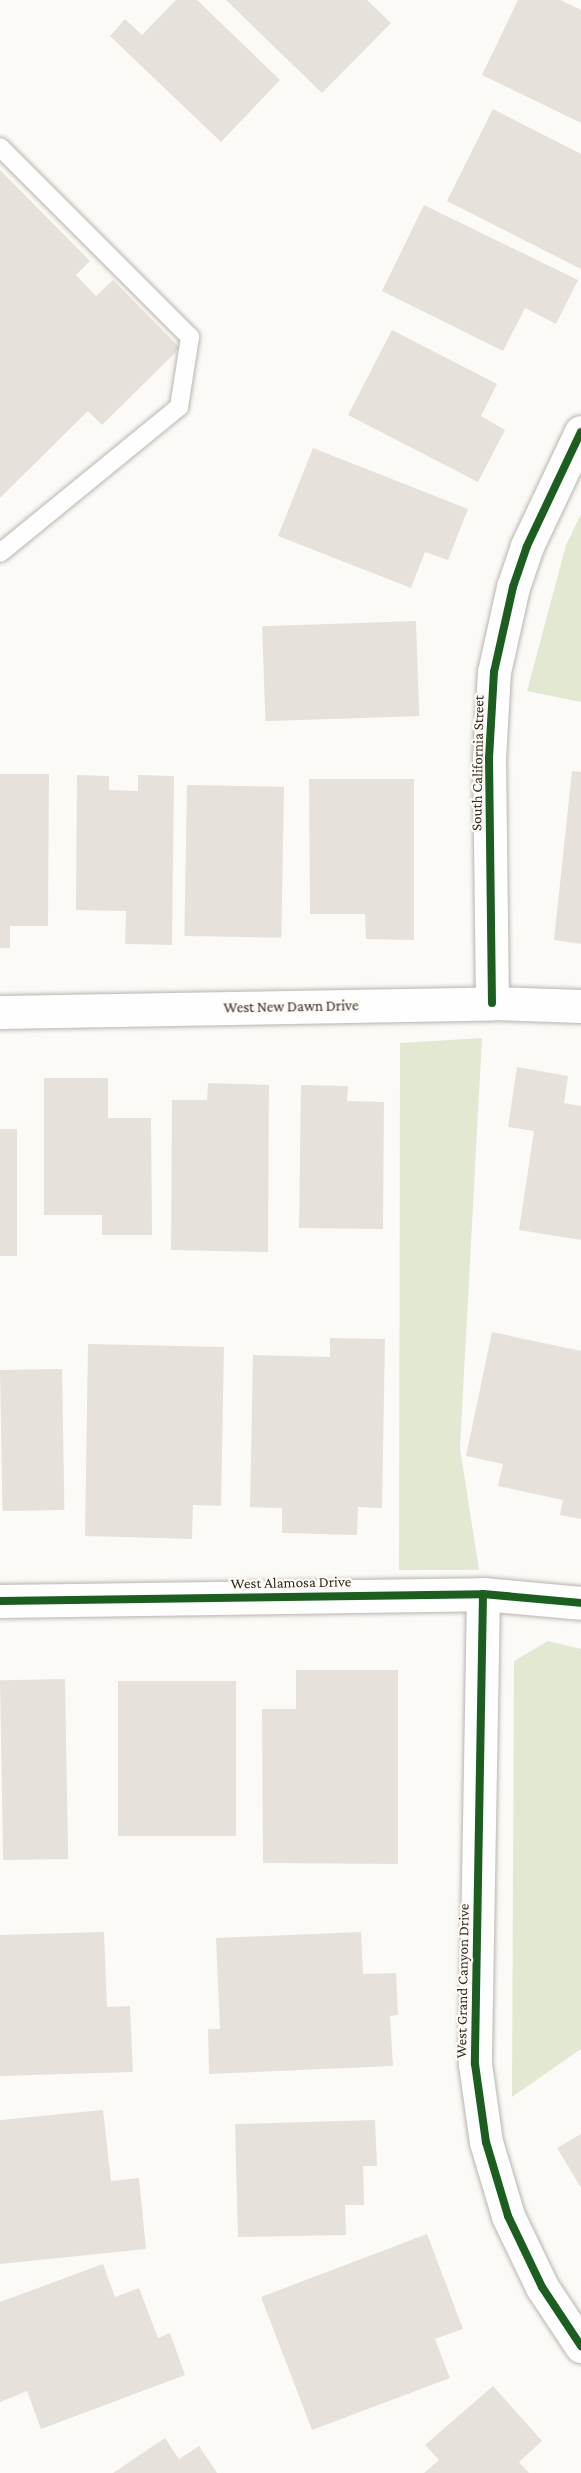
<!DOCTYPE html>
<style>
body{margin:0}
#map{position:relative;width:581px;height:2473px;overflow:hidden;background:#fcfaf7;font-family:"Crimson Pro",serif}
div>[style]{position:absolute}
.green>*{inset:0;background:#e2e8d2}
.building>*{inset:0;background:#e7e1dc;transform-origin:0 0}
.roads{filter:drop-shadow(0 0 2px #b9b5af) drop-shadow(0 0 2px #b9b5af)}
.service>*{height:18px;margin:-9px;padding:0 9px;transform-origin:9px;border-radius:9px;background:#fffefe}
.minor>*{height:33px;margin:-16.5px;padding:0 16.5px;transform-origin:16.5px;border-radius:16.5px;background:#fffefe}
.cycleway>*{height:8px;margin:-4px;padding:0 4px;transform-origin:4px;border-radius:4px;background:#1b5e20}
span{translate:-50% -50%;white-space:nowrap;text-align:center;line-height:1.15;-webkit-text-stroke:4.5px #fefaf5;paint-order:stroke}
.street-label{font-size:15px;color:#342c22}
</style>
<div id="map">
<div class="green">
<div style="clip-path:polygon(581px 514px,581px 702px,527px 691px,566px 545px)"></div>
<div style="clip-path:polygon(482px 1038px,460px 1448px,479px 1570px,399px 1570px,400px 1043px)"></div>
<div style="clip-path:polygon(548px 1641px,581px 1649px,581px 2049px,512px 2097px,514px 1661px)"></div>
</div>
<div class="building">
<div style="clip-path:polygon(176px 0,197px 0,280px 80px,221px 142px,110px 36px,125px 19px,142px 35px)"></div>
<div style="clip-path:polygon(226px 0,367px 0,391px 23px,322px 93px)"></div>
<div style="clip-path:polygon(518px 0,560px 0,581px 10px,581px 123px,482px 75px)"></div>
<div style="clip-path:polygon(493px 109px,581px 154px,581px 269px,447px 201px)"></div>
<div style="clip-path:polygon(0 170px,90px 261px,76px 275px,96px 296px,113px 280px,180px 348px,102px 425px,88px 411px,0 498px)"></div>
<div style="clip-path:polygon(424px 205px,578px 280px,556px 324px,525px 308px,503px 351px,382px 291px)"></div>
<div style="clip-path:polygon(392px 330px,497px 384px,481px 416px,505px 430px,478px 482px,348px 415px)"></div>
<div style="clip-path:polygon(313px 448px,468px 509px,448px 560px,425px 552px,411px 588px,278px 536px)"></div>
<div style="left:416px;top:621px;width:95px;height:154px;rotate:88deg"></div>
<div style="clip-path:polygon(572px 771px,581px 772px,581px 944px,554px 940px)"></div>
<div style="clip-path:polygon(0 774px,49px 774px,48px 926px,10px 926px,10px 948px,0 948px)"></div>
<div style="clip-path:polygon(77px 775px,109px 776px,109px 790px,138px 791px,138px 775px,174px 776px,172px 945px,125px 944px,126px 911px,76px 910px)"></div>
<div style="clip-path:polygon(309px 779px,414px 779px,414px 940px,366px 939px,365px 914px,310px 914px)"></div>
<div style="left:187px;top:785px;width:97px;height:151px;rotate:1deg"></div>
<div style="clip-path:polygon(517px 1067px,568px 1076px,564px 1103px,581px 1106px,581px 1240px,519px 1230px,534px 1131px,508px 1127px)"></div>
<div style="clip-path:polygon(44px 1078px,108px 1078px,108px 1118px,151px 1118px,152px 1235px,102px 1235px,102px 1215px,44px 1215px)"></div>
<div style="clip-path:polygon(208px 1083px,269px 1085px,268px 1252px,171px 1250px,172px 1100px,207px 1100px)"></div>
<div style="clip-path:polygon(301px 1085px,348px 1086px,347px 1101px,384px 1102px,383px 1229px,299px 1228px)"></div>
<div style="left:0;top:1129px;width:17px;height:127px"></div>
<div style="clip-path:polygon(492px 1332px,581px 1351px,581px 1519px,560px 1515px,563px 1500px,498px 1486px,503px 1464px,466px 1456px)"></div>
<div style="clip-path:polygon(330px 1338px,385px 1339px,382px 1508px,358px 1507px,357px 1535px,282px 1533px,282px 1508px,250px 1507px,253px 1355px,330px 1357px)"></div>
<div style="clip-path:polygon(88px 1344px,224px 1347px,221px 1506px,193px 1505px,192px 1539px,85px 1536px)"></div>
<div style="left:62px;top:1369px;width:141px;height:62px;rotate:89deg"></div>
<div style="clip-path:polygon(296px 1670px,398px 1670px,398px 1864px,263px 1863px,262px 1709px,296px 1709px)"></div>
<div style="left:65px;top:1679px;width:180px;height:65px;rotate:89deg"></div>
<div style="left:118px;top:1681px;width:118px;height:155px"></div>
<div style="clip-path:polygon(104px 1932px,107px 2007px,130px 2006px,133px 2072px,0 2076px,0 1935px)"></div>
<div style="clip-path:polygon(361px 1932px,363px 1974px,396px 1973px,398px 2015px,390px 2016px,393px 2066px,209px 2074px,208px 2029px,220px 2029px,216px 1938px)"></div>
<div style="clip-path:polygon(103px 2110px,111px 2181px,139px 2178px,146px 2249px,0 2264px,0 2120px)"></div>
<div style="clip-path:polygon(375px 2120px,377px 2166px,363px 2166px,364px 2205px,345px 2205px,346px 2235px,238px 2237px,235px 2124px)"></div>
<div style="clip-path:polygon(581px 2134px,581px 2188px,557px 2148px)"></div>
<div style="clip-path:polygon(427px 2234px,463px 2329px,435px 2339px,450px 2378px,312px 2430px,261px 2297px)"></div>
<div style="clip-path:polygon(103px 2264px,115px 2297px,139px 2288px,158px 2338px,170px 2333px,185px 2375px,41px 2429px,27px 2391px,0 2402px,0 2302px)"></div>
<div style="clip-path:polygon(493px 2386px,542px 2441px,519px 2462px,529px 2473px,424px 2473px,439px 2460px,425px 2445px)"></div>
<div style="clip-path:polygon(165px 2438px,179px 2459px,199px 2446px,217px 2473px,113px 2473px)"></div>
</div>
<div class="roads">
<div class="service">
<div style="left:0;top:147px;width:269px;rotate:45deg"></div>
<div style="left:190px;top:337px;width:71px;rotate:98.9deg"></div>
<div style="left:179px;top:407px;width:231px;rotate:140.8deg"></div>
</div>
<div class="minor">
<div style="left:492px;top:1003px;width:245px;rotate:-90.7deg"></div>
<div style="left:489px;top:758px;width:86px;rotate:-86.7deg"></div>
<div style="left:494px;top:672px;width:87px;rotate:-77.4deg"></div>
<div style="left:513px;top:587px;width:43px;rotate:-71.1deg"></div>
<div style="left:527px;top:546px;width:126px;rotate:-64.7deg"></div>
<div style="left:0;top:1012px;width:492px;rotate:-1deg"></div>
<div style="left:492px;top:1003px;width:89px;rotate:1.9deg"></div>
<div style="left:483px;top:1594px;width:470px;rotate:91deg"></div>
<div style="left:475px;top:2064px;width:79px;rotate:82deg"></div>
<div style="left:486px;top:2142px;width:77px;rotate:73.4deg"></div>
<div style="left:508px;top:2216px;width:79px;rotate:64.4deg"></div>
<div style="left:542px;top:2287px;width:71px;rotate:56.5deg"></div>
<div style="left:0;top:1601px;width:483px;rotate:-0.8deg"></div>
<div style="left:483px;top:1594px;width:98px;rotate:5.2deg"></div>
</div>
</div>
<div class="cycleway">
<div style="left:492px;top:1003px;width:245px;rotate:-90.7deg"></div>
<div style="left:489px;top:758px;width:86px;rotate:-86.7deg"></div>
<div style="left:494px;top:672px;width:87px;rotate:-77.4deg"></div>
<div style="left:513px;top:587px;width:43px;rotate:-71.1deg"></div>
<div style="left:527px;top:546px;width:126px;rotate:-64.7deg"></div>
<div style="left:483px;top:1594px;width:470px;rotate:91deg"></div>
<div style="left:475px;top:2064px;width:79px;rotate:82deg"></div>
<div style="left:486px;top:2142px;width:77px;rotate:73.4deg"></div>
<div style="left:508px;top:2216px;width:79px;rotate:64.4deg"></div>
<div style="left:542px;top:2287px;width:71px;rotate:56.5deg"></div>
<div style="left:0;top:1601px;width:483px;rotate:-0.8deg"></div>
<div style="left:483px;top:1594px;width:98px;rotate:5.2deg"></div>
</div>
<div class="street-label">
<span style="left:478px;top:763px;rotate:-89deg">South California Street</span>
<span style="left:291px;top:1007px;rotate:-1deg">West New Dawn Drive</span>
<span style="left:291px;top:1583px;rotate:-1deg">West Alamosa Drive</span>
<span style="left:463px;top:1981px;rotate:-89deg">West Grand Canyon Drive</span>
</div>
</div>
